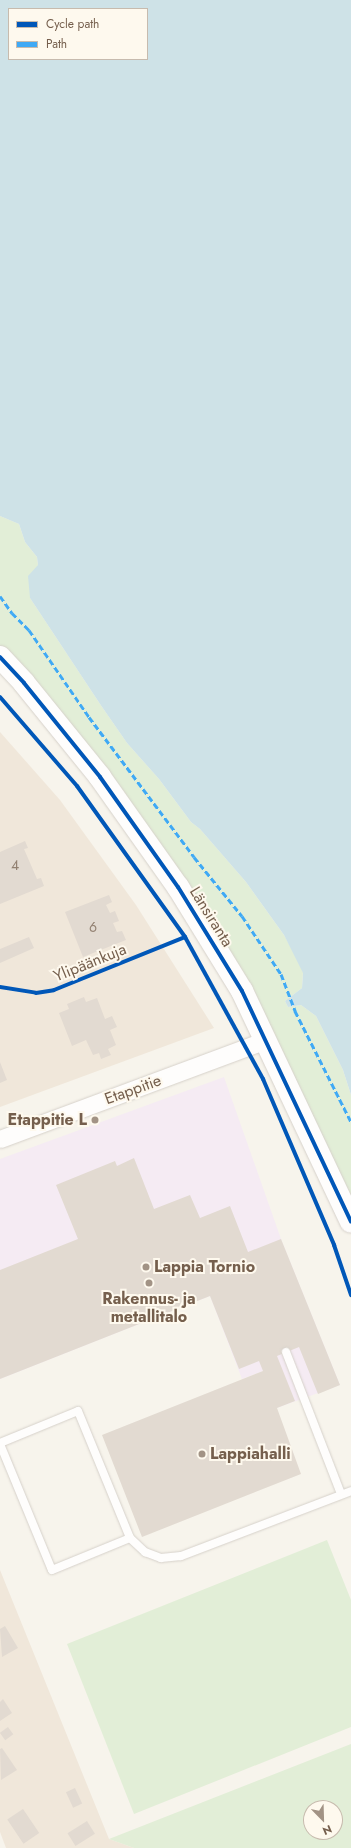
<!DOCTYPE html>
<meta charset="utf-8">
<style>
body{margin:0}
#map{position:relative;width:351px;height:1848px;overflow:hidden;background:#f7f4ec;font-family:Jost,sans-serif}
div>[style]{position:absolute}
.residential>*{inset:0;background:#f0e7da}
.education>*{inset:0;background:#f5ebf3}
.green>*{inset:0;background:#e2eed7}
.water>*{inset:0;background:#cee2e7}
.building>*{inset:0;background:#e2dad1;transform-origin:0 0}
.roads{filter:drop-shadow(0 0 1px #d6d1ca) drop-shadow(0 0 1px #d6d1ca)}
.lane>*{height:8px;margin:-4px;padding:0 4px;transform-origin:4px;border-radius:4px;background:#fefdfc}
.street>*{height:17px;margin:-8.5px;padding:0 8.5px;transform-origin:8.5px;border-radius:8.5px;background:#fefdfc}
.secondary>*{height:22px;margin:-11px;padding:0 11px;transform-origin:11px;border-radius:11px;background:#fefdfc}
.quiet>*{height:3px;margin-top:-1.5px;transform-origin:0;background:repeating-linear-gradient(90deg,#3fa9f5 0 6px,transparent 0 9px)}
.cycleway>*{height:4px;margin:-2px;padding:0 2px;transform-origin:2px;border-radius:2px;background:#0057b8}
.dots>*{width:11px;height:11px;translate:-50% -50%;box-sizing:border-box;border:2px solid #fef9ee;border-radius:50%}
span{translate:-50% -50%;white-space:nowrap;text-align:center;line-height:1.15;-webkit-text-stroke:4px #fef9ee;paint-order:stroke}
.number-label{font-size:14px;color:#928071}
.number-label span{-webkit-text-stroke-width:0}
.street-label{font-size:16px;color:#755f4d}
.poi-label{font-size:16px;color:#755f4d;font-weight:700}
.right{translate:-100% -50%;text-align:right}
.left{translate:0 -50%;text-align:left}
.legend{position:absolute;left:8px;top:8px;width:140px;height:52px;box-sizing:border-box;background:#fef9ee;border:1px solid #c7bbae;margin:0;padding:5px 7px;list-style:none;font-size:12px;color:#755f4d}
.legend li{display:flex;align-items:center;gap:8px;height:20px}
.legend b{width:20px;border:1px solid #c7bbae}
.north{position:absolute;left:303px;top:1800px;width:40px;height:40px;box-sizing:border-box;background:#fef9ee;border:1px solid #c7bbae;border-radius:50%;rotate:157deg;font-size:11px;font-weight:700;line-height:16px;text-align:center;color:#755f4d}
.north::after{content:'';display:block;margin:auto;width:14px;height:18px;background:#a29385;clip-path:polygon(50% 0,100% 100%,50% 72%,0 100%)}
</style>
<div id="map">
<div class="residential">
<div style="clip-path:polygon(0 732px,60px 800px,136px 905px,214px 1028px,0 1107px)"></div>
<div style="clip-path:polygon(0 1570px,109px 1839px,134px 1848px,6px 1848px,0 1832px)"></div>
</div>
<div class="education">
<div style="clip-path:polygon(224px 1077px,281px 1239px,340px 1385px,277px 1408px,263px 1371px,242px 1379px,210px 1296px,0 1379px,0 1159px)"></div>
</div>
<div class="green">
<div style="clip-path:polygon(0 516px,19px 524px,25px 542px,37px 557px,38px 565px,30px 598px,100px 704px,127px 743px,159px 779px,191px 822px,200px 829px,246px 882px,284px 935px,299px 962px,303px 972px,302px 988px,285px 1001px,288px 1007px,301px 1005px,316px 1016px,343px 1070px,351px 1095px,351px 1206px,247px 989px,0 649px)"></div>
<div style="clip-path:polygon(327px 1540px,351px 1600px,351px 1727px,134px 1814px,67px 1644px)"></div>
<div style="clip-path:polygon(evenodd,351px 1744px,351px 1848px,134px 1848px,109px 1839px,351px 1744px,311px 1808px,335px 1808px,335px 1832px,311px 1832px,311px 1808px)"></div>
</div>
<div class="water">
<div style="clip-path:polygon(evenodd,0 0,351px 0,351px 1095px,343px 1070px,316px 1016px,301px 1005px,288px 1007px,285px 1001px,302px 988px,303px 973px,284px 935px,246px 882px,200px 829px,191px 822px,159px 779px,127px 743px,100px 704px,30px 598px,28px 576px,38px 565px,37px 557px,25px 542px,19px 524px,0 516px,0 0,9px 9px,147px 9px,147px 59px,9px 59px,9px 9px)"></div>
</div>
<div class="building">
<div style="clip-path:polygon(25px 841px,28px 848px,24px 849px,37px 879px,41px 878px,44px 886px,0 904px,0 852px)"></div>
<div style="clip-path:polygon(109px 895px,112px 902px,106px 905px,110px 913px,115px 911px,119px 921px,113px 923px,117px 932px,122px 931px,126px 940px,83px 957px,65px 912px)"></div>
<div style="clip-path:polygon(29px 937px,34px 948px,0 963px,0 949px)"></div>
<div style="clip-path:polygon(84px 997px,86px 1002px,97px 998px,105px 1019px,112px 1016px,117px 1027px,110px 1030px,116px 1045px,108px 1049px,111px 1055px,101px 1059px,99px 1053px,93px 1055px,86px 1040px,72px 1046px,59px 1013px,69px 1009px,67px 1004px)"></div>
<div style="clip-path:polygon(0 1062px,7px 1080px,0 1083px)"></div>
<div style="clip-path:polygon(134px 1158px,154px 1209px,190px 1195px,200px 1218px,230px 1206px,248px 1252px,281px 1239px,340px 1385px,318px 1394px,299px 1347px,277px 1356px,295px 1401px,277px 1408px,301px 1474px,142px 1537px,102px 1435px,263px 1371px,259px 1361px,239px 1369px,210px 1296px,0 1379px,0 1270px,78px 1239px,56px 1185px,115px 1161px,117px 1166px)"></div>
<div style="clip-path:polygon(5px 1626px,18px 1648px,2px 1657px,0 1629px)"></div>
<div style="clip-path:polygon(3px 1699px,12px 1713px,0 1721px,0 1702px)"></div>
<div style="left:8px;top:1727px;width:9px;height:10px;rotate:54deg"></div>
<div style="clip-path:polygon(2px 1748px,17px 1770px,1px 1780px,0 1749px)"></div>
<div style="left:75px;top:1788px;width:17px;height:10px;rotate:65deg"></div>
<div style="left:23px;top:1809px;width:29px;height:19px;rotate:56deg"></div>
<div style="left:87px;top:1821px;width:15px;height:23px;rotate:58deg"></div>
</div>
<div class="roads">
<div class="lane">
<div style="left:286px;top:1352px;width:152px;rotate:68.8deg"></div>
<div style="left:0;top:1443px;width:84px;rotate:-22.3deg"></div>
<div style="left:78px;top:1411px;width:137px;rotate:67.7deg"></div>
<div style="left:130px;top:1538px;width:21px;rotate:43deg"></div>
<div style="left:145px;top:1552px;width:17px;rotate:21deg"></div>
<div style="left:161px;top:1558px;width:20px;rotate:-6deg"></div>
<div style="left:181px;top:1556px;width:182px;rotate:-20.9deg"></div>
<div style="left:0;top:1444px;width:136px;rotate:67.6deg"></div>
<div style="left:52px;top:1570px;width:84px;rotate:-22.3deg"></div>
</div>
<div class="street">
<div style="left:0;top:1139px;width:284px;rotate:-20.4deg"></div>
</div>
<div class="secondary">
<div style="left:0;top:657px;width:35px;rotate:47deg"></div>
<div style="left:24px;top:683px;width:121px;rotate:51deg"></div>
<div style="left:100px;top:777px;width:135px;rotate:54.7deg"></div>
<div style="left:178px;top:887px;width:122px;rotate:58.4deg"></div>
<div style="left:242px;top:991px;width:255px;rotate:64.7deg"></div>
</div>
</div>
<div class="quiet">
<div style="left:0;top:596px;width:21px;rotate:55deg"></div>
<div style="left:12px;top:613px;width:24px;rotate:45deg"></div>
<div style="left:29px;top:630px;width:106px;rotate:55.4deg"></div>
<div style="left:89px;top:717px;width:175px;rotate:53.1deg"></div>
<div style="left:194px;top:857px;width:76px;rotate:50.9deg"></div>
<div style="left:242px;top:916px;width:70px;rotate:56.1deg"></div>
<div style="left:281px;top:974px;width:40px;rotate:69deg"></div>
<div style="left:295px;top:1011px;width:124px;rotate:63.2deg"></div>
</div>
<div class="cycleway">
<div style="left:0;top:657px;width:35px;rotate:47deg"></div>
<div style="left:24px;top:683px;width:121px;rotate:51deg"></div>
<div style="left:100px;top:777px;width:135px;rotate:54.7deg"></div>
<div style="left:178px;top:887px;width:122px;rotate:58.4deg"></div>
<div style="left:242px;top:991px;width:255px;rotate:64.7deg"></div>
<div style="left:0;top:697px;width:118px;rotate:49.1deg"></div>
<div style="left:77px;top:786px;width:186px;rotate:54.4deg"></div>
<div style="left:185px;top:937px;width:162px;rotate:61.2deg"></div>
<div style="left:263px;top:1079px;width:181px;rotate:66.8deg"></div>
<div style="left:334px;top:1245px;width:53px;rotate:71.2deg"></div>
<div style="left:0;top:987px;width:36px;rotate:9deg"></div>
<div style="left:36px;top:993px;width:18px;rotate:-9deg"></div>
<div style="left:54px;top:990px;width:141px;rotate:-22deg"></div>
</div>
<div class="dots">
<div style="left:95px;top:1120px;background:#a29385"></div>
<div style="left:146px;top:1267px;background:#a29385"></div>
<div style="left:149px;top:1283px;background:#a29385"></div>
<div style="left:202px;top:1454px;background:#a29385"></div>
</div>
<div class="number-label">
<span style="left:15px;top:865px">4</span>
<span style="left:93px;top:927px">6</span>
</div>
<div class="street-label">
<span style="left:211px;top:917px;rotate:58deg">Länsiranta</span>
<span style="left:90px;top:963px;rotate:-22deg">Ylipäänkuja</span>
<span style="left:133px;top:1090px;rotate:-20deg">Etappitie</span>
</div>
<div class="poi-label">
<span class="right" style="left:87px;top:1120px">Etappitie L</span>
<span class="left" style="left:154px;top:1267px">Lappia Tornio</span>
<span style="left:149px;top:1308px">Rakennus- ja<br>metallitalo</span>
<span class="left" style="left:210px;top:1454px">Lappiahalli</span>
</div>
<ul class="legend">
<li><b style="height:5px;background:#0057b8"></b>Cycle path</li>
<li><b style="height:5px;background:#3fa9f5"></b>Path</li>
</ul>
<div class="north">N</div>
</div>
